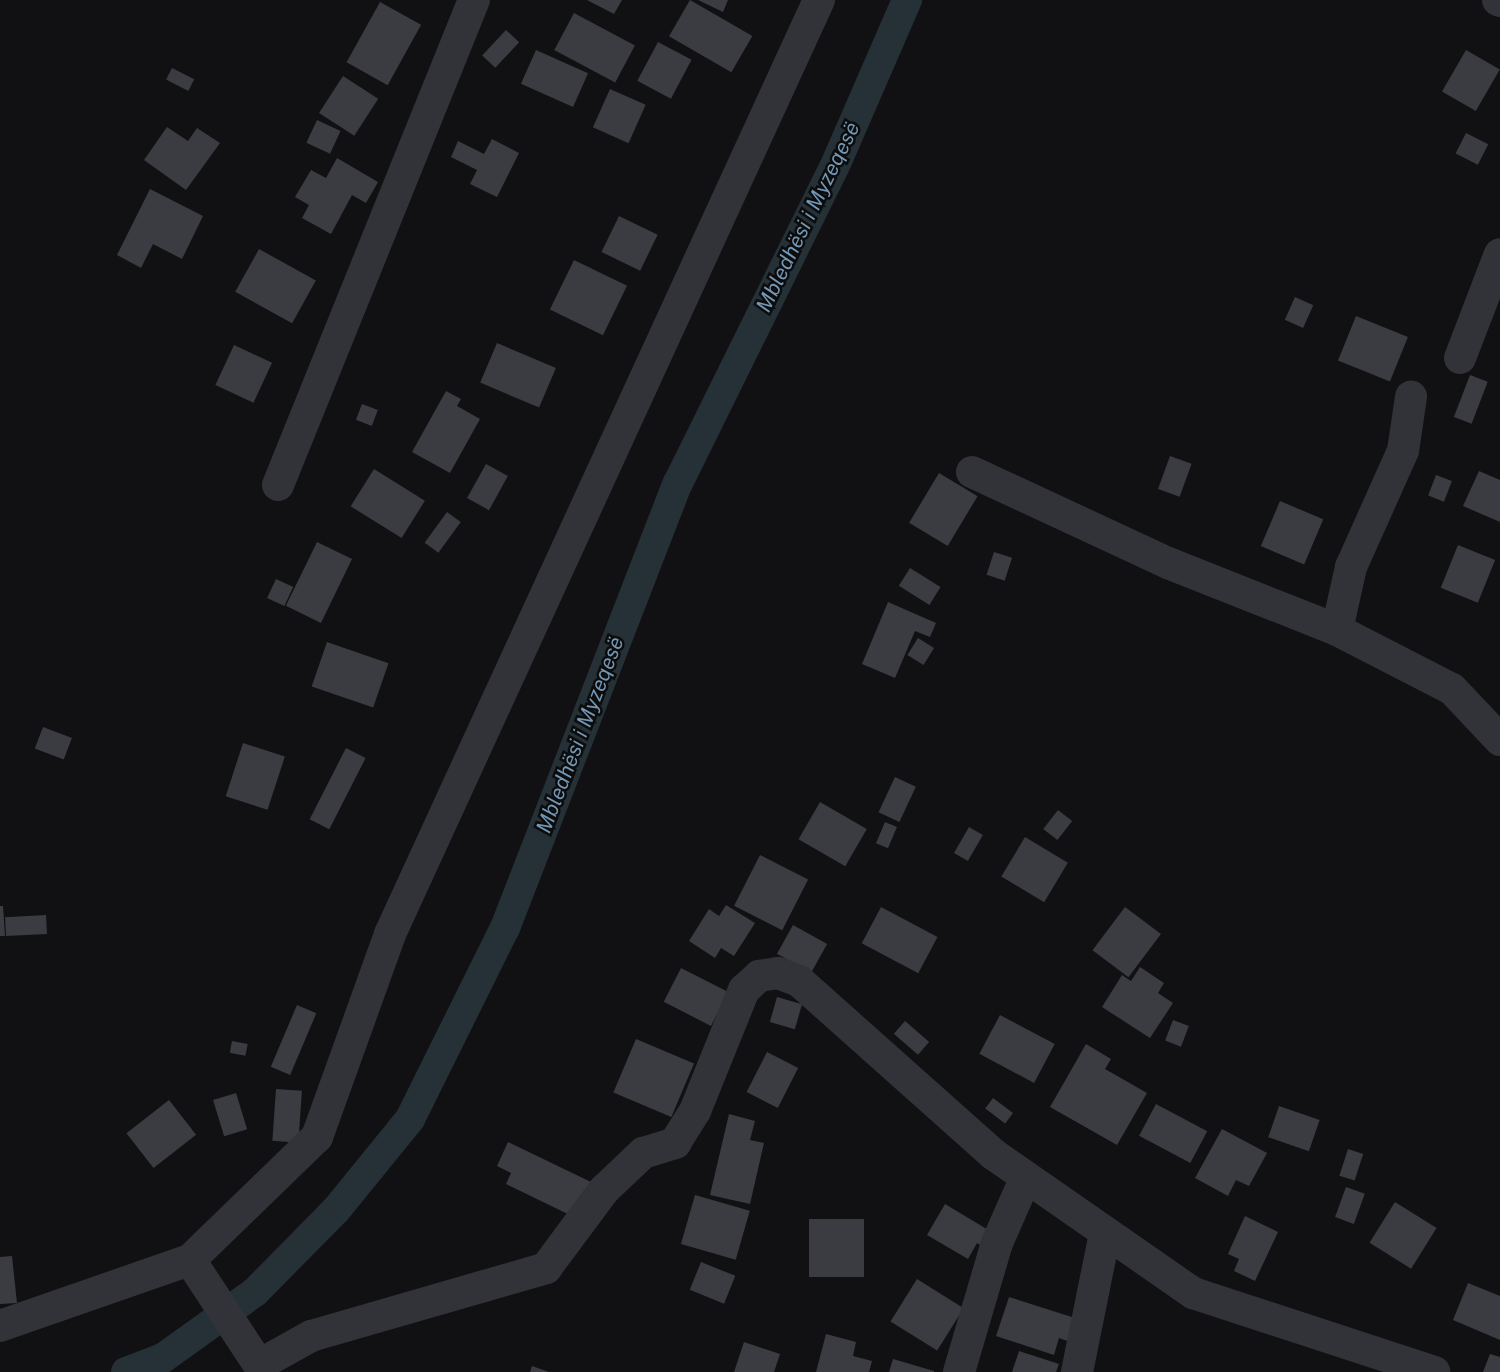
<!DOCTYPE html>
<meta charset="utf-8">
<style>
body{margin:0}
#map{position:relative;width:1500px;height:1372px;overflow:hidden;background:#111113;font-family:"Public Sans",sans-serif}
div>[style]{position:absolute}
.canal>*{height:30px;margin:-15px;padding:0 15px;transform-origin:15px;border-radius:15px;background:#263037}
.building>*{inset:0;background:#3a3c41;transform-origin:0 0}
.minor>*{height:32px;margin:-16px;padding:0 16px;transform-origin:16px;border-radius:16px;background:#313338}
span{translate:-50% -50%;white-space:nowrap;text-align:center;line-height:1.15;-webkit-text-stroke:5px #0c0c0d;paint-order:stroke}
.water-label{font-size:21px;color:#7397b4;font-style:italic}
</style>
<div id="map">
<div class="canal">
<div style="left:126px;top:1372px;width:40px;rotate:-21deg"></div>
<div style="left:163px;top:1358px;width:113px;rotate:-35.7deg"></div>
<div style="left:255px;top:1292px;width:115px;rotate:-45.4deg"></div>
<div style="left:336px;top:1210px;width:117px;rotate:-50.9deg"></div>
<div style="left:410px;top:1119px;width:213px;rotate:-63.6deg"></div>
<div style="left:505px;top:928px;width:477px;rotate:-68.8deg"></div>
<div style="left:678px;top:483px;width:359px;rotate:-63.7deg"></div>
<div style="left:837px;top:161px;width:176px;rotate:-66.5deg"></div>
</div>
<div class="building">
<div style="clip-path:polygon(587px 0,622px 0,614px 14px)"></div>
<div style="left:690px;top:0;width:72px;height:42px;rotate:30deg"></div>
<div style="clip-path:polygon(698px 0,728px 0,723px 12px)"></div>
<div style="left:380px;top:2px;width:47px;height:69px;rotate:29deg"></div>
<div style="left:574px;top:13px;width:69px;height:42px;rotate:28deg"></div>
<div style="left:506px;top:30px;width:18px;height:35px;rotate:43deg"></div>
<div style="left:658px;top:42px;width:38px;height:44px;rotate:28deg"></div>
<div style="left:536px;top:50px;width:57px;height:37px;rotate:24deg"></div>
<div style="left:1466px;top:50px;width:39px;height:48px;rotate:30deg"></div>
<div style="left:172px;top:68px;width:25px;height:13px;rotate:27deg"></div>
<div style="left:343px;top:76px;width:42px;height:44px;rotate:33deg"></div>
<div style="left:610px;top:89px;width:39px;height:42px;rotate:24deg"></div>
<div style="left:317px;top:120px;width:26px;height:25px;rotate:25deg"></div>
<div style="clip-path:polygon(167px 127px,188px 141px,197px 128px,220px 143px,186px 190px,144px 160px)"></div>
<div style="left:1466px;top:133px;width:25px;height:23px;rotate:27deg"></div>
<div style="clip-path:polygon(492px 139px,519px 153px,497px 197px,470px 184px,477px 170px,451px 157px,458px 141px,484px 154px)"></div>
<div style="clip-path:polygon(337px 158px,378px 182px,366px 203px,352px 195px,331px 234px,302px 218px,309px 205px,295px 197px,311px 170px,326px 178px)"></div>
<div style="clip-path:polygon(150px 189px,203px 216px,182px 259px,153px 244px,141px 268px,117px 255px)"></div>
<div style="left:619px;top:216px;width:43px;height:40px;rotate:26deg"></div>
<div style="left:259px;top:249px;width:65px;height:49px;rotate:29deg"></div>
<div style="left:574px;top:260px;width:59px;height:55px;rotate:26deg"></div>
<div style="left:1295px;top:297px;width:20px;height:25px;rotate:24deg"></div>
<div style="left:1356px;top:316px;width:56px;height:48px;rotate:22deg"></div>
<div style="left:497px;top:343px;width:64px;height:43px;rotate:23deg"></div>
<div style="left:234px;top:345px;width:42px;height:44px;rotate:25deg"></div>
<div style="left:1470px;top:375px;width:19px;height:45px;rotate:21deg"></div>
<div style="clip-path:polygon(446px 391px,461px 399px,457px 406px,480px 419px,450px 473px,412px 452px)"></div>
<div style="left:362px;top:404px;width:17px;height:17px;rotate:21deg"></div>
<div style="left:1170px;top:456px;width:23px;height:35px;rotate:20deg"></div>
<div style="left:486px;top:464px;width:25px;height:39px;rotate:29deg"></div>
<div style="left:374px;top:469px;width:60px;height:44px;rotate:32deg"></div>
<div style="clip-path:polygon(1479px 471px,1500px 480px,1500px 522px,1463px 506px)"></div>
<div style="left:939px;top:473px;width:45px;height:58px;rotate:31deg"></div>
<div style="left:1436px;top:475px;width:17px;height:22px;rotate:21deg"></div>
<div style="left:1280px;top:501px;width:47px;height:49px;rotate:23deg"></div>
<div style="left:447px;top:512px;width:17px;height:38px;rotate:36deg"></div>
<div style="left:317px;top:542px;width:39px;height:71px;rotate:26deg"></div>
<div style="left:1458px;top:545px;width:40px;height:46px;rotate:22deg"></div>
<div style="left:994px;top:552px;width:19px;height:24px;rotate:18deg"></div>
<div style="left:910px;top:568px;width:36px;height:21px;rotate:32deg"></div>
<div style="left:276px;top:579px;width:19px;height:21px;rotate:25deg"></div>
<div style="clip-path:polygon(888px 602px,936px 623px,930px 637px,915px 631px,895px 678px,862px 664px)"></div>
<div style="left:918px;top:638px;width:19px;height:20px;rotate:32deg"></div>
<div style="left:327px;top:642px;width:65px;height:47px;rotate:19deg"></div>
<div style="left:43px;top:727px;width:31px;height:23px;rotate:21deg"></div>
<div style="left:243px;top:743px;width:44px;height:56px;rotate:18deg"></div>
<div style="left:346px;top:748px;width:22px;height:80px;rotate:27deg"></div>
<div style="left:895px;top:777px;width:23px;height:39px;rotate:25deg"></div>
<div style="left:820px;top:802px;width:54px;height:43px;rotate:30deg"></div>
<div style="left:1058px;top:810px;width:18px;height:24px;rotate:38deg"></div>
<div style="left:885px;top:822px;width:13px;height:23px;rotate:23deg"></div>
<div style="left:969px;top:827px;width:16px;height:30px;rotate:30deg"></div>
<div style="left:1025px;top:837px;width:50px;height:46px;rotate:31deg"></div>
<div style="left:760px;top:855px;width:54px;height:57px;rotate:27deg"></div>
<div style="clip-path:polygon(726px 905px,755px 923px,734px 956px,721px 948px,715px 958px,689px 941px,709px 909px,719px 916px)"></div>
<div style="clip-path:polygon(0 906px,3px 906px,5px 936px,0 936px)"></div>
<div style="left:881px;top:907px;width:64px;height:41px;rotate:28deg"></div>
<div style="left:1125px;top:907px;width:45px;height:54px;rotate:37deg"></div>
<div style="left:46px;top:915px;width:19px;height:41px;rotate:87deg"></div>
<div style="left:793px;top:925px;width:39px;height:33px;rotate:29deg"></div>
<div style="clip-path:polygon(1140px 967px,1164px 983px,1158px 993px,1173px 1003px,1150px 1038px,1102px 1007px,1122px 975px,1131px 981px)"></div>
<div style="left:681px;top:968px;width:53px;height:38px;rotate:27deg"></div>
<div style="left:777px;top:997px;width:26px;height:26px;rotate:16deg"></div>
<div style="left:297px;top:1005px;width:21px;height:67px;rotate:23deg"></div>
<div style="left:1000px;top:1015px;width:62px;height:44px;rotate:28deg"></div>
<div style="left:1173px;top:1020px;width:17px;height:22px;rotate:21deg"></div>
<div style="left:905px;top:1021px;width:32px;height:17px;rotate:41deg"></div>
<div style="left:636px;top:1039px;width:63px;height:58px;rotate:23deg"></div>
<div style="left:232px;top:1041px;width:16px;height:12px;rotate:11deg"></div>
<div style="clip-path:polygon(1086px 1044px,1111px 1059px,1105px 1069px,1147px 1093px,1117px 1145px,1050px 1107px)"></div>
<div style="left:767px;top:1052px;width:35px;height:45px;rotate:27deg"></div>
<div style="left:276px;top:1089px;width:26px;height:52px;rotate:4deg"></div>
<div style="left:236px;top:1093px;width:38px;height:24px;rotate:73deg"></div>
<div style="left:993px;top:1098px;width:25px;height:13px;rotate:37deg"></div>
<div style="left:169px;top:1100px;width:44px;height:54px;rotate:52deg"></div>
<div style="left:1156px;top:1104px;width:58px;height:36px;rotate:28deg"></div>
<div style="left:1279px;top:1106px;width:43px;height:33px;rotate:19deg"></div>
<div style="clip-path:polygon(729px 1114px,755px 1121px,750px 1140px,764px 1143px,750px 1204px,710px 1195px)"></div>
<div style="clip-path:polygon(1222px 1129px,1267px 1153px,1249px 1186px,1236px 1180px,1228px 1196px,1195px 1178px)"></div>
<div style="clip-path:polygon(508px 1142px,591px 1182px,574px 1217px,506px 1184px,511px 1173px,497px 1166px)"></div>
<div style="left:1348px;top:1149px;width:16px;height:28px;rotate:18deg"></div>
<div style="left:1346px;top:1187px;width:20px;height:32px;rotate:20deg"></div>
<div style="left:695px;top:1195px;width:57px;height:51px;rotate:16deg"></div>
<div style="left:1395px;top:1202px;width:49px;height:48px;rotate:32deg"></div>
<div style="clip-path:polygon(945px 1204px,995px 1234px,986px 1249px,977px 1243px,968px 1259px,927px 1235px)"></div>
<div style="clip-path:polygon(1245px 1216px,1278px 1232px,1255px 1281px,1234px 1271px,1239px 1259px,1228px 1254px)"></div>
<div style="left:809px;top:1219px;width:55px;height:58px"></div>
<div style="clip-path:polygon(12px 1256px,17px 1303px,0 1304px,0 1257px)"></div>
<div style="left:701px;top:1262px;width:37px;height:30px;rotate:22deg"></div>
<div style="left:917px;top:1279px;width:55px;height:50px;rotate:32deg"></div>
<div style="clip-path:polygon(1468px 1283px,1500px 1296px,1500px 1340px,1453px 1320px)"></div>
<div style="clip-path:polygon(1009px 1297px,1078px 1319px,1070px 1342px,1059px 1338px,1054px 1355px,996px 1336px)"></div>
<div style="clip-path:polygon(826px 1334px,856px 1342px,853px 1356px,872px 1361px,869px 1372px,816px 1372px)"></div>
<div style="clip-path:polygon(744px 1342px,780px 1354px,774px 1372px,734px 1372px)"></div>
<div style="clip-path:polygon(1019px 1351px,1059px 1364px,1056px 1372px,1012px 1372px)"></div>
<div style="clip-path:polygon(1490px 1354px,1500px 1357px,1500px 1372px,1483px 1372px)"></div>
<div style="clip-path:polygon(893px 1359px,934px 1371px,934px 1372px,889px 1372px)"></div>
<div style="clip-path:polygon(532px 1366px,549px 1372px,530px 1372px)"></div>
</div>
<div class="minor">
<div style="left:1498px;top:0;width:2px;rotate:27deg"></div>
<div style="left:1460px;top:358px;width:111px;rotate:-69deg"></div>
<div style="left:972px;top:472px;width:216px;rotate:24.9deg"></div>
<div style="left:1168px;top:563px;width:182px;rotate:21.6deg"></div>
<div style="left:1337px;top:630px;width:129px;rotate:27.2deg"></div>
<div style="left:1452px;top:689px;width:70px;rotate:46.7deg"></div>
<div style="left:278px;top:485px;width:523px;rotate:-68deg"></div>
<div style="left:1337px;top:630px;width:65px;rotate:-77.5deg"></div>
<div style="left:1351px;top:567px;width:127px;rotate:-65.9deg"></div>
<div style="left:1403px;top:451px;width:55px;rotate:-81.6deg"></div>
<div style="left:190px;top:1260px;width:177px;rotate:-44.1deg"></div>
<div style="left:317px;top:1137px;width:216px;rotate:-70.2deg"></div>
<div style="left:390px;top:934px;width:1028px;rotate:-65.33deg"></div>
<div style="left:0;top:1326px;width:201px;rotate:-19.2deg"></div>
<div style="left:190px;top:1260px;width:126px;rotate:56.7deg"></div>
<div style="left:259px;top:1365px;width:60px;rotate:-29.1deg"></div>
<div style="left:311px;top:1336px;width:245px;rotate:-16.1deg"></div>
<div style="left:546px;top:1268px;width:97px;rotate:-53.4deg"></div>
<div style="left:604px;top:1190px;width:54px;rotate:-43.5deg"></div>
<div style="left:643px;top:1153px;width:34px;rotate:-17deg"></div>
<div style="left:675px;top:1143px;width:38px;rotate:-58deg"></div>
<div style="left:695px;top:1111px;width:131px;rotate:-68deg"></div>
<div style="left:744px;top:990px;width:21px;rotate:-43deg"></div>
<div style="left:759px;top:976px;width:19px;rotate:-9deg"></div>
<div style="left:778px;top:973px;width:22px;rotate:21deg"></div>
<div style="left:799px;top:981px;width:260px;rotate:41.7deg"></div>
<div style="left:993px;top:1154px;width:244px;rotate:34.8deg"></div>
<div style="left:1193px;top:1293px;width:254px;rotate:18.1deg"></div>
<div style="left:959px;top:1372px;width:134px;rotate:-73.6deg"></div>
<div style="left:997px;top:1243px;width:72px;rotate:-66.3deg"></div>
<div style="left:1077px;top:1372px;width:142px;rotate:-78.6deg"></div>
</div>
<div class="water-label">
<span style="left:808px;top:217px;rotate:-64deg">Mbledhësi i Myzeqesë</span>
<span style="left:580px;top:735px;rotate:-69deg">Mbledhësi i Myzeqesë</span>
</div>
</div>
